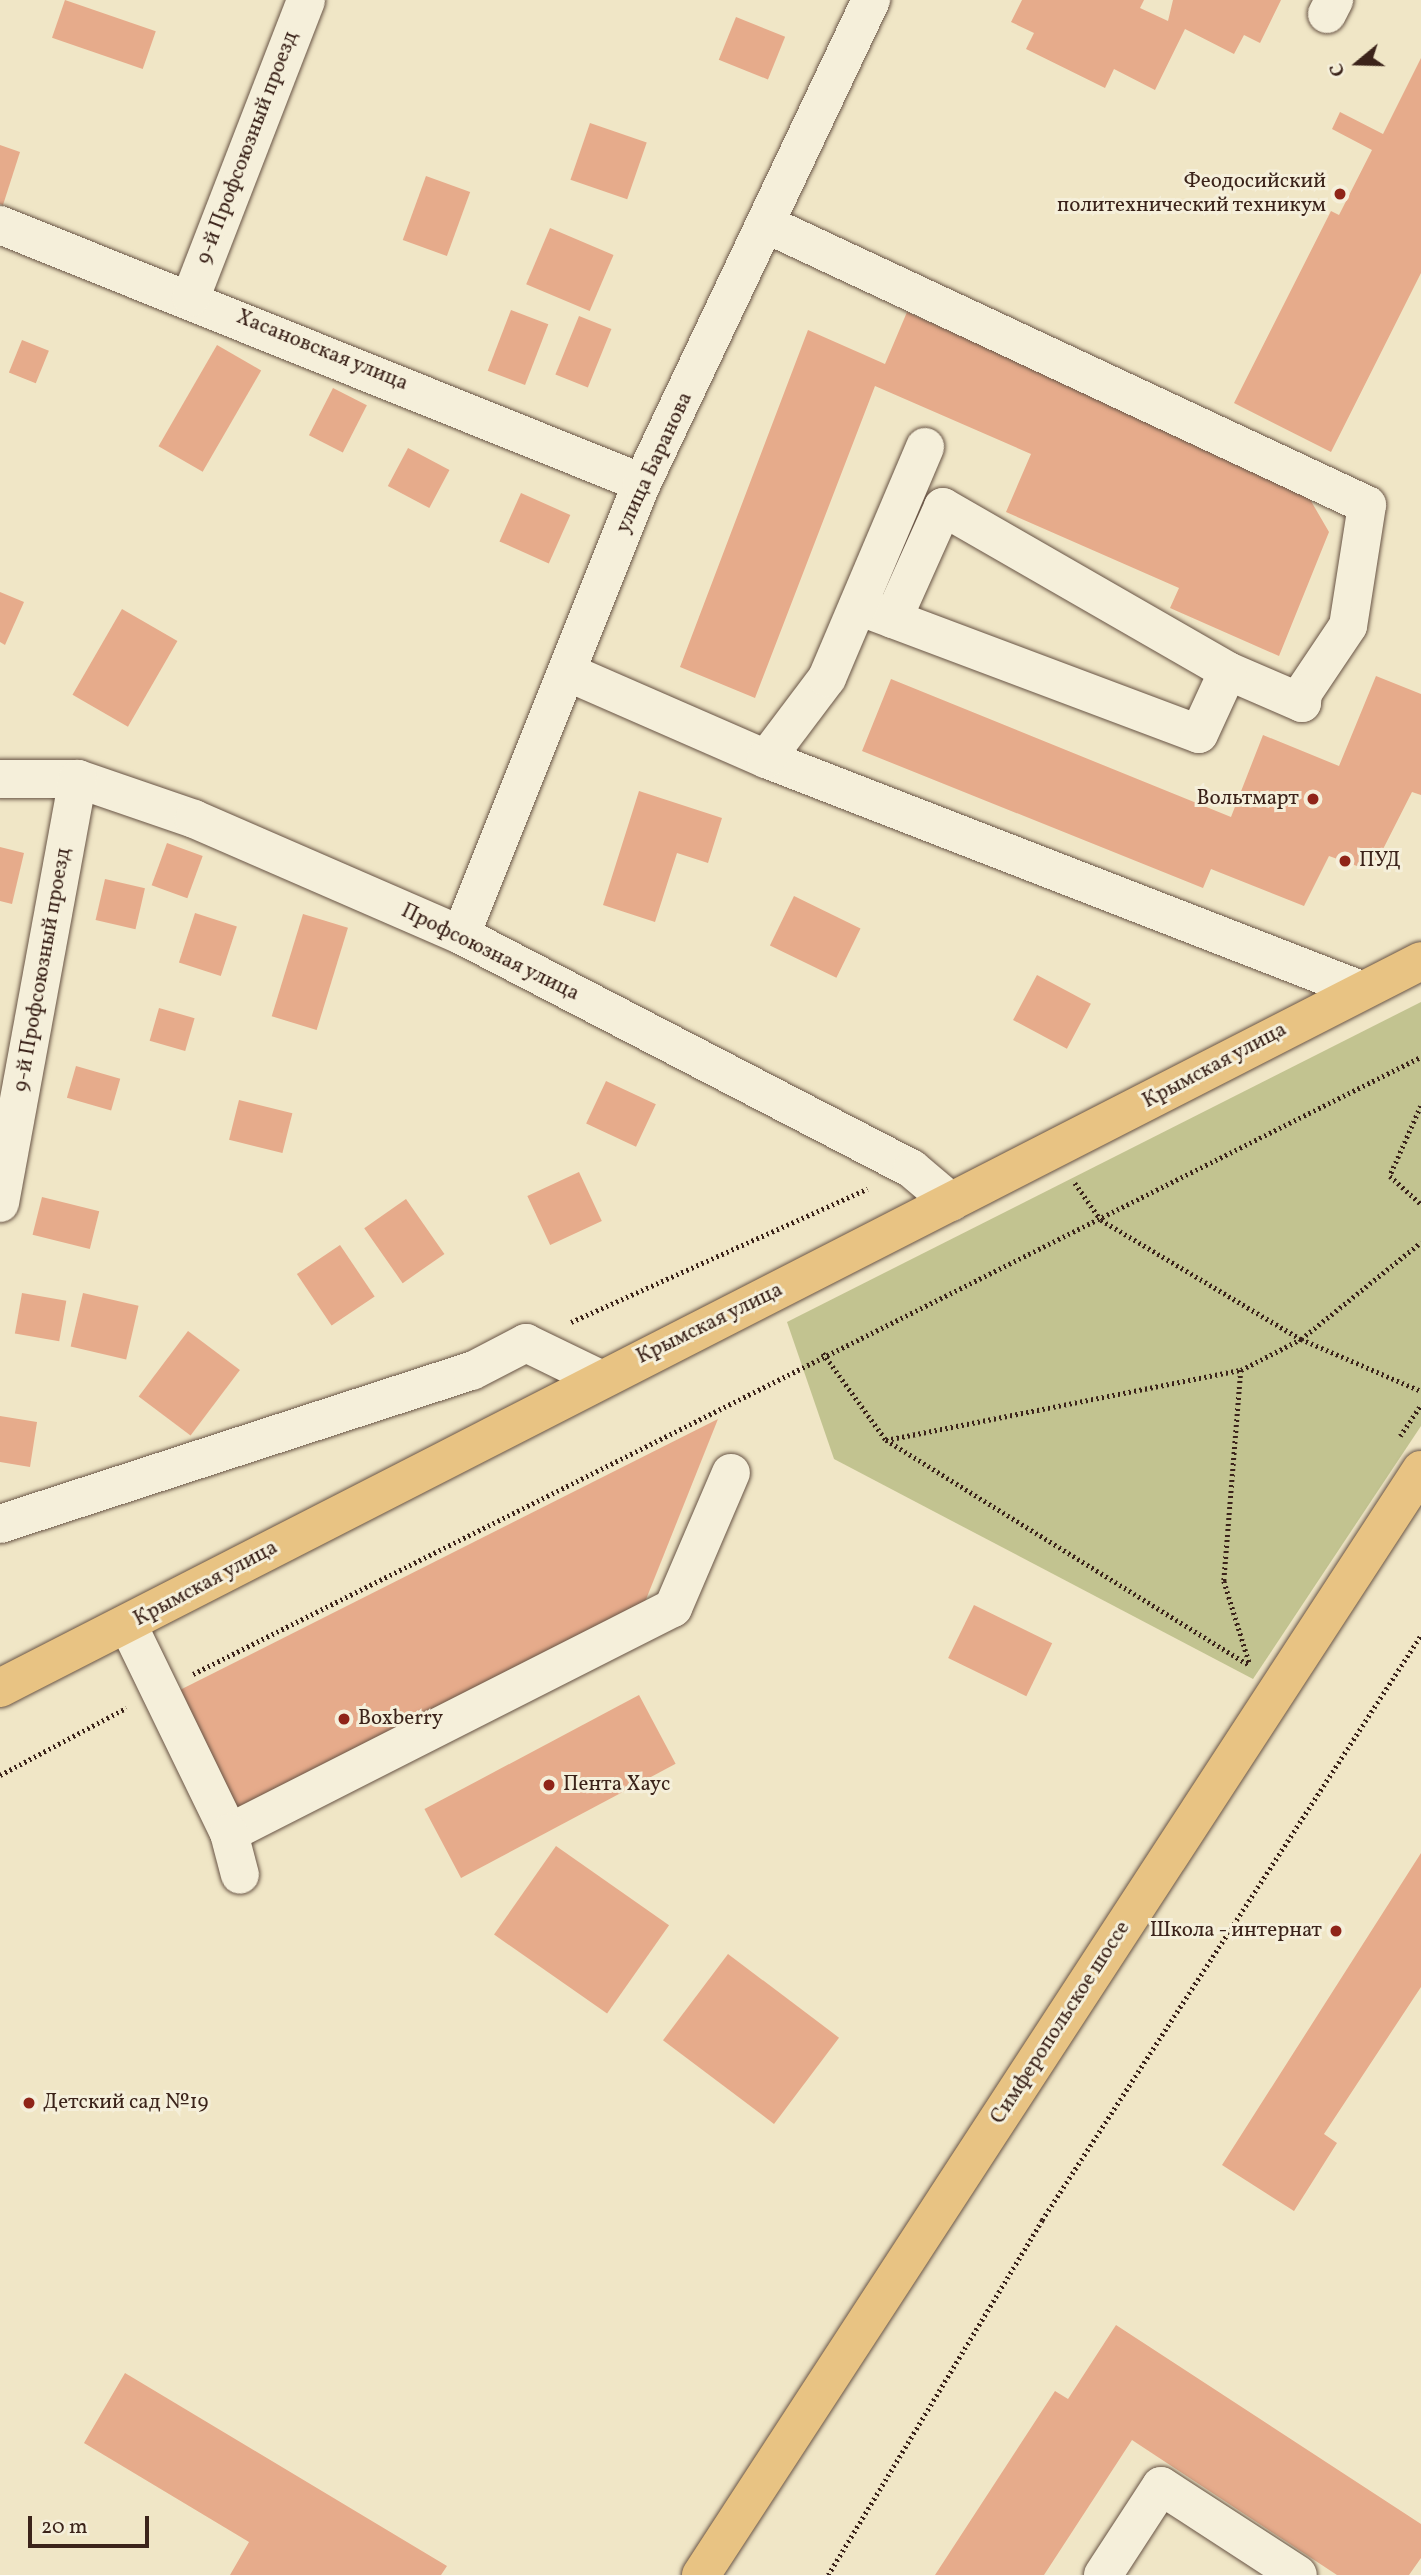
<!DOCTYPE html>
<meta charset="utf-8">
<style>
body{margin:0}
#map{position:relative;width:1421px;height:2575px;overflow:hidden;background:#f0e6c6;font-family:Vollkorn,serif}
div>[style]{position:absolute}
.green>*{inset:0;background:#c2c390}
.building>*{inset:0;background:#e6ab8b;transform-origin:0 0}
.path>*{height:4.5px;margin-top:-2.25px;transform-origin:0;background:repeating-linear-gradient(90deg,#3b231a 0 2px,transparent 0 5.5px)}
.roads{filter:drop-shadow(0 0 2px #685445) drop-shadow(0 0 2px #685445)}
.minor>*{height:38px;margin:-19px;padding:0 19px;transform-origin:19px;border-radius:19px;background:#f5efda}
.major>*{height:38px;margin:-19px;padding:0 19px;transform-origin:19px;border-radius:19px;background:#e8c383}
.dots>*{width:19px;height:19px;translate:-50% -50%;box-sizing:border-box;border:4px solid #f5efda;border-radius:50%}
span{translate:-50% -50%;white-space:nowrap;text-align:center;line-height:1.15;-webkit-text-stroke:6px #f5efda;paint-order:stroke}
.street-label{font-size:21px;color:#3b231a}
.poi-label{font-size:21px;color:#3b231a}
.right{translate:-100% -50%;text-align:right}
.left{translate:0 -50%;text-align:left}
.north{position:absolute;left:1323px;top:28px;width:70px;height:70px;-webkit-text-stroke:5px #f5efda;paint-order:stroke;rotate:251deg;font-size:19px;font-weight:700;line-height:28px;text-align:center;color:#3b231a}
.north::after{content:'';display:block;margin:auto;width:24px;height:32px;background:#3b231a;clip-path:polygon(50% 0,100% 100%,50% 72%,0 100%)}
.scale{position:absolute;left:28px;top:2516px;width:121px;height:32px;box-sizing:border-box;border:4px solid #3b231a;border-top:0;padding-left:9px;font-size:21px;line-height:24px;white-space:nowrap;color:#3b231a;-webkit-text-stroke:5px #f5efda;paint-order:stroke}
</style>
<div id="map">
<div class="green">
<div style="clip-path:polygon(1421px 1002px,1421px 1426px,1253px 1679px,834px 1459px,787px 1322px)"></div>
</div>
<div class="building">
<div style="left:65px;top:0;width:96px;height:40px;rotate:19deg"></div>
<div style="clip-path:polygon(1022px 0,1144px 0,1140px 8px,1168px 21px,1173px 0,1281px 0,1260px 43px,1244px 35px,1234px 54px,1185px 29px,1155px 90px,1114px 69px,1105px 88px,1026px 49px,1034px 33px,1011px 22px)"></div>
<div style="left:736px;top:17px;width:53px;height:46px;rotate:22deg"></div>
<div style="clip-path:polygon(1421px 58px,1421px 273px,1331px 452px,1234px 403px,1331px 211px,1339px 215px,1372px 150px,1332px 129px,1340px 112px,1383px 134px)"></div>
<div style="left:590px;top:123px;width:60px;height:60px;rotate:19deg"></div>
<div style="clip-path:polygon(0 145px,20px 152px,3px 205px,0 204px)"></div>
<div style="left:426px;top:176px;width:47px;height:68px;rotate:20deg"></div>
<div style="left:550px;top:228px;width:69px;height:61px;rotate:23deg"></div>
<div style="left:511px;top:310px;width:40px;height:65px;rotate:21deg"></div>
<div style="clip-path:polygon(907px 312px,1304px 489px,1329px 532px,1279px 656px,1170px 608px,1179px 588px,1006px 512px,1031px 454px,875px 386px,755px 698px,680px 667px,808px 330px,885px 364px)"></div>
<div style="left:579px;top:316px;width:35px;height:63px;rotate:22deg"></div>
<div style="left:22px;top:340px;width:29px;height:35px;rotate:22deg"></div>
<div style="left:217px;top:345px;width:51px;height:117px;rotate:30deg"></div>
<div style="left:333px;top:388px;width:38px;height:53px;rotate:27deg"></div>
<div style="left:408px;top:448px;width:47px;height:43px;rotate:28deg"></div>
<div style="left:521px;top:493px;width:54px;height:53px;rotate:24deg"></div>
<div style="clip-path:polygon(0 592px,24px 602px,5px 645px,0 642px)"></div>
<div style="left:122px;top:609px;width:64px;height:99px;rotate:30deg"></div>
<div style="clip-path:polygon(1376px 676px,1421px 694px,1421px 795px,1412px 792px,1378px 859px,1357px 866px,1329px 856px,1304px 906px,1211px 869px,1203px 888px,862px 751px,891px 679px,1231px 817px,1263px 735px,1339px 766px)"></div>
<div style="clip-path:polygon(639px 791px,722px 818px,708px 863px,677px 853px,655px 922px,603px 905px)"></div>
<div style="left:167px;top:843px;width:38px;height:45px;rotate:20deg"></div>
<div style="clip-path:polygon(0 847px,24px 853px,12px 904px,0 901px)"></div>
<div style="left:105px;top:879px;width:41px;height:42px;rotate:13deg"></div>
<div style="left:794px;top:896px;width:74px;height:55px;rotate:26deg"></div>
<div style="left:195px;top:913px;width:44px;height:52px;rotate:18deg"></div>
<div style="left:303px;top:914px;width:47px;height:107px;rotate:17deg"></div>
<div style="left:1037px;top:975px;width:61px;height:51px;rotate:28deg"></div>
<div style="left:159px;top:1008px;width:37px;height:34px;rotate:16deg"></div>
<div style="left:76px;top:1066px;width:46px;height:33px;rotate:16deg"></div>
<div style="left:606px;top:1081px;width:55px;height:47px;rotate:25deg"></div>
<div style="left:239px;top:1100px;width:55px;height:41px;rotate:14deg"></div>
<div style="left:579px;top:1172px;width:54px;height:57px;rotate:65deg"></div>
<div style="left:42px;top:1197px;width:59px;height:39px;rotate:14deg"></div>
<div style="left:406px;top:1199px;width:67px;height:51px;rotate:55deg"></div>
<div style="left:340px;top:1245px;width:62px;height:52px;rotate:56deg"></div>
<div style="left:22px;top:1293px;width:45px;height:41px;rotate:10deg"></div>
<div style="left:83px;top:1293px;width:57px;height:55px;rotate:13deg"></div>
<div style="left:188px;top:1331px;width:65px;height:82px;rotate:37deg"></div>
<div style="clip-path:polygon(0 1416px,37px 1422px,30px 1467px,0 1462px)"></div>
<div style="clip-path:polygon(718px 1419px,645px 1602px,228px 1815px,168px 1696px)"></div>
<div style="left:974px;top:1605px;width:87px;height:59px;rotate:26deg"></div>
<div style="left:639px;top:1695px;width:78px;height:243px;rotate:62deg"></div>
<div style="left:556px;top:1846px;width:138px;height:108px;rotate:35deg"></div>
<div style="clip-path:polygon(1421px 1853px,1421px 1987px,1324px 2134px,1337px 2143px,1294px 2211px,1222px 2165px)"></div>
<div style="left:728px;top:1954px;width:139px;height:108px;rotate:37deg"></div>
<div style="clip-path:polygon(1116px 2325px,1421px 2524px,1421px 2558px,1409px 2575px,1337px 2575px,1132px 2440px,1044px 2575px,935px 2575px,1055px 2391px,1068px 2399px)"></div>
<div style="clip-path:polygon(125px 2373px,447px 2566px,441px 2575px,230px 2575px,249px 2542px,84px 2443px)"></div>
</div>
<div class="path">
<div style="left:1421px;top:1106px;width:77px;rotate:113.9deg"></div>
<div style="left:1390px;top:1176px;width:42px;rotate:42.1deg"></div>
<div style="left:1075px;top:1183px;width:45px;rotate:54.9deg"></div>
<div style="left:1101px;top:1220px;width:233px;rotate:30.8deg"></div>
<div style="left:1301px;top:1339px;width:131px;rotate:23.4deg"></div>
<div style="left:571px;top:1322px;width:325px;rotate:-24.2deg"></div>
<div style="left:823px;top:1353px;width:107px;rotate:54.1deg"></div>
<div style="left:886px;top:1440px;width:427px;rotate:31.8deg"></div>
<div style="left:1241px;top:1370px;width:212px;rotate:94.6deg"></div>
<div style="left:1224px;top:1581px;width:85px;rotate:72.8deg"></div>
<div style="left:1400px;top:1436px;width:37px;rotate:-56deg"></div>
<div style="left:886px;top:1440px;width:362px;rotate:-11.2deg"></div>
<div style="left:1241px;top:1370px;width:68px;rotate:-27.3deg"></div>
<div style="left:1301px;top:1339px;width:154px;rotate:-38.9deg"></div>
<div style="left:193px;top:1674px;width:1374px;rotate:-26.68deg"></div>
<div style="left:0;top:1775px;width:143px;rotate:-28deg"></div>
<div style="left:828px;top:2575px;width:415px;rotate:-58.9deg"></div>
<div style="left:1042px;top:2220px;width:697px;rotate:-57.06deg"></div>
</div>
<div class="roads">
<div class="minor">
<div style="left:1327px;top:14px;width:16px;rotate:-63deg"></div>
<div style="left:0;top:225px;width:692px;rotate:21.89deg"></div>
<div style="left:770px;top:226px;width:659px;rotate:25.05deg"></div>
<div style="left:1367px;top:505px;width:122px;rotate:98.9deg"></div>
<div style="left:1348px;top:626px;width:81px;rotate:123.9deg"></div>
<div style="left:1303px;top:693px;width:10px;rotate:96deg"></div>
<div style="left:1302px;top:703px;width:81px;rotate:-156.6deg"></div>
<div style="left:191px;top:297px;width:318px;rotate:-68.8deg"></div>
<div style="left:858px;top:606px;width:364px;rotate:20.6deg"></div>
<div style="left:1199px;top:734px;width:69px;rotate:-65.3deg"></div>
<div style="left:1228px;top:671px;width:329px;rotate:-150.1deg"></div>
<div style="left:943px;top:507px;width:123px;rotate:114.1deg"></div>
<div style="left:567px;top:672px;width:217px;rotate:23.6deg"></div>
<div style="left:766px;top:759px;width:638px;rotate:21.22deg"></div>
<div style="left:766px;top:759px;width:101px;rotate:-53deg"></div>
<div style="left:827px;top:678px;width:251px;rotate:-67deg"></div>
<div style="left:0;top:779px;width:78px"></div>
<div style="left:78px;top:779px;width:123px;rotate:19deg"></div>
<div style="left:194px;top:819px;width:291px;rotate:23.5deg"></div>
<div style="left:461px;top:935px;width:508px;rotate:27.42deg"></div>
<div style="left:912px;top:1169px;width:51px;rotate:40.2deg"></div>
<div style="left:461px;top:935px;width:487px;rotate:-68.2deg"></div>
<div style="left:642px;top:483px;width:535px;rotate:-64.63deg"></div>
<div style="left:0;top:1203px;width:431px;rotate:-79.6deg"></div>
<div style="left:0;top:1524px;width:496px;rotate:-18deg"></div>
<div style="left:472px;top:1371px;width:61px;rotate:-27.4deg"></div>
<div style="left:526px;top:1343px;width:82px;rotate:25.9deg"></div>
<div style="left:128px;top:1625px;width:231px;rotate:64.1deg"></div>
<div style="left:229px;top:1833px;width:498px;rotate:-26.9deg"></div>
<div style="left:673px;top:1608px;width:147px;rotate:-66.8deg"></div>
<div style="left:229px;top:1833px;width:43px;rotate:75.3deg"></div>
<div style="left:1103px;top:2575px;width:106px;rotate:-56.9deg"></div>
<div style="left:1161px;top:2486px;width:163px;rotate:33deg"></div>
</div>
<div class="major">
<div style="left:0;top:1688px;width:1596px;rotate:-27.09deg"></div>
<div style="left:701px;top:2575px;width:1319px;rotate:-56.91deg"></div>
</div>
</div>
<div class="dots">
<div style="left:1340px;top:194px;background:#8f2418"></div>
<div style="left:1313px;top:799px;background:#8f2418"></div>
<div style="left:1345px;top:861px;background:#8f2418"></div>
<div style="left:344px;top:1719px;background:#8f2418"></div>
<div style="left:549px;top:1785px;background:#8f2418"></div>
<div style="left:1336px;top:1931px;background:#8f2418"></div>
<div style="left:29px;top:2103px;background:#8f2418"></div>
</div>
<div class="street-label">
<span style="left:248px;top:148px;rotate:-69deg">9-й Профсоюзный проезд</span>
<span style="left:322px;top:351px;rotate:22deg">Хасановская улица</span>
<span style="left:655px;top:463px;rotate:-65deg">улица Баранова</span>
<span style="left:490px;top:953px;rotate:26deg">Профсоюзная улица</span>
<span style="left:43px;top:970px;rotate:-80deg">9-й Профсоюзный проезд</span>
<span style="left:1215px;top:1066px;rotate:-28deg">Крымская улица</span>
<span style="left:710px;top:1324px;rotate:-26deg">Крымская улица</span>
<span style="left:206px;top:1584px;rotate:-28deg">Крымская улица</span>
<span style="left:1061px;top:2023px;rotate:-57deg">Симферопольское шоссе</span>
</div>
<div class="poi-label">
<span class="right" style="left:1326px;top:194px">Феодосийский<br>политехнический техникум</span>
<span class="right" style="left:1299px;top:799px">Вольтмарт</span>
<span class="left" style="left:1359px;top:861px">ПУД</span>
<span class="left" style="left:358px;top:1719px">Boxberry</span>
<span class="left" style="left:563px;top:1785px">Пента Хаус</span>
<span class="right" style="left:1322px;top:1931px">Школа - интернат</span>
<span class="left" style="left:43px;top:2103px">Детский сад №19</span>
</div>
<div class="north">С</div>
<div class="scale">20 m</div>
</div>
